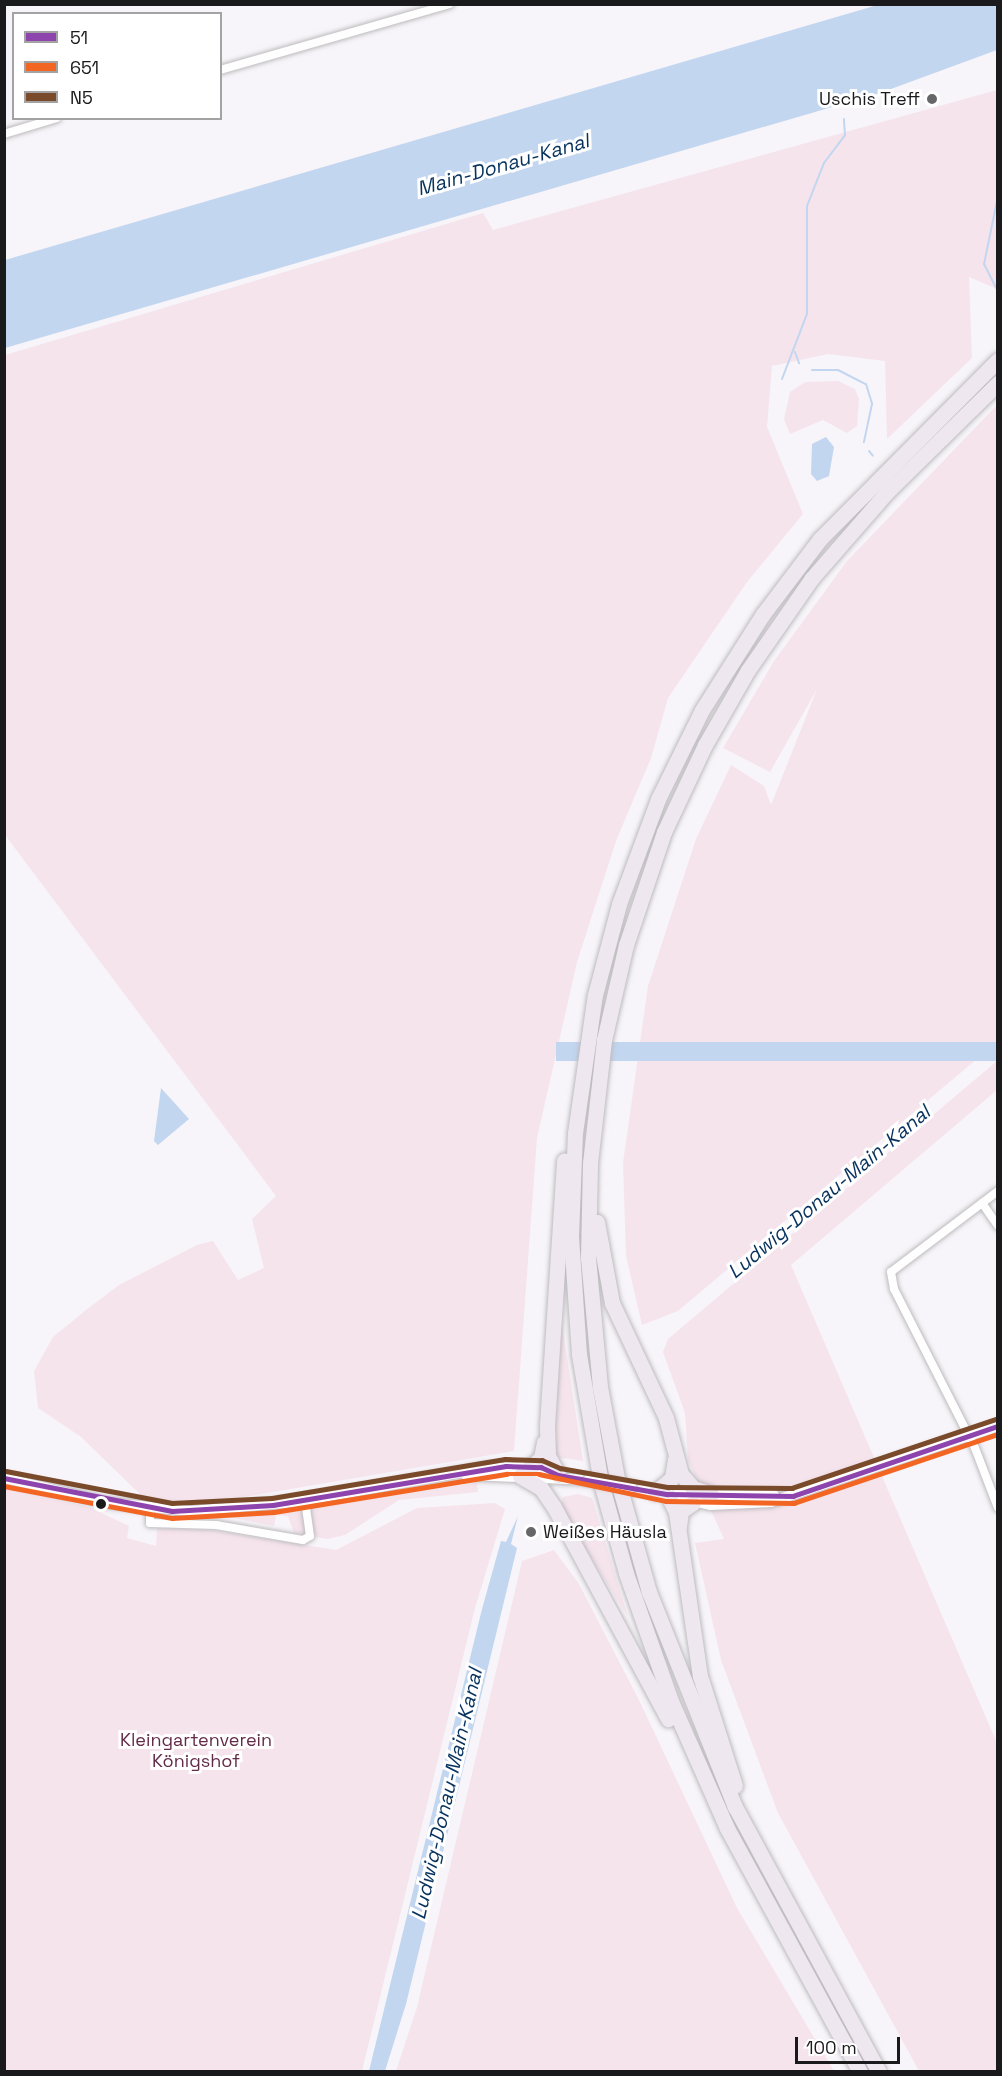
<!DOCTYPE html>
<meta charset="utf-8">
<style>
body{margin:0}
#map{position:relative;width:1002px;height:2076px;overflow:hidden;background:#f7f5f9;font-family:"Space Grotesk",sans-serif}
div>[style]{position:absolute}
.green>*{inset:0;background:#f6e4ed}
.water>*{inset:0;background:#c2d6f0;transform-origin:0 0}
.stream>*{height:2px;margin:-1px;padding:0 1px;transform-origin:1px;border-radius:1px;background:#c2d6f0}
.roads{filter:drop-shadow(0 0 2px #bdbbbe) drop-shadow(0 0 2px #bdbbbe)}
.street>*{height:8px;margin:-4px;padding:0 4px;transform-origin:4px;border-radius:4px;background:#fefefe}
.secondary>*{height:10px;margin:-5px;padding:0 5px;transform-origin:5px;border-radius:5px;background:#fefefe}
.highway>*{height:15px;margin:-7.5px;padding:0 7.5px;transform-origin:7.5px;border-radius:7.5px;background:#efe7f0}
.bridges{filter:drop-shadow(0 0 2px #bdbbbe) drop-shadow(0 0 2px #bdbbbe)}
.secondary-bridge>*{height:10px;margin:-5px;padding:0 5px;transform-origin:5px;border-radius:5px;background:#fefefe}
.bus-1>*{height:4.5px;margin:-2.25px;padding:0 2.25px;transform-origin:2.25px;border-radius:2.25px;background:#8e44ad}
.bus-2>*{height:4.5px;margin:-2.25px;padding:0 2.25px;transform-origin:2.25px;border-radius:2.25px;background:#f26522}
.bus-3>*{height:4.5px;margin:-2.25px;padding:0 2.25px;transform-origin:2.25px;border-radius:2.25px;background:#7a4b2a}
.dots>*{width:16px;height:16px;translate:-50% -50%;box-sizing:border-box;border:3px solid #fff;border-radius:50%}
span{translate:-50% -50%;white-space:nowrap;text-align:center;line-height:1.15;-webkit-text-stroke:6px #fff;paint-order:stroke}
.poi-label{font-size:18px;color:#1a191b}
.right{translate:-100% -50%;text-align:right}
.left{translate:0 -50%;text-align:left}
.park-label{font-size:18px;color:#632b48}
.water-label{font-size:20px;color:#06325d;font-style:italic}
.frame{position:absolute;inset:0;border:6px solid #1a191b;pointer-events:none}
.legend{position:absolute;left:12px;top:12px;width:210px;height:108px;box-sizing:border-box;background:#fff;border:2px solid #a3a3a4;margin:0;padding:8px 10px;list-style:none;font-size:18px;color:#1a191b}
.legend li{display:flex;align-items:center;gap:12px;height:30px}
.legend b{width:30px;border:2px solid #a3a3a4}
.scale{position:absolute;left:795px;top:2037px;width:105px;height:27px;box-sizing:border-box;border:3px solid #1a191b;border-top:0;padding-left:8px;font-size:18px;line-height:21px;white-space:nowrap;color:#1a191b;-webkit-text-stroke:4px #fff;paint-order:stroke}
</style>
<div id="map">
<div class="green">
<div style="clip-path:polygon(997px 90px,997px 289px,969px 277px,972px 358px,887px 439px,885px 361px,828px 354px,772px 366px,767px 427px,803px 514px,747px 582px,668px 698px,651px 758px,616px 841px,577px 962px,537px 1138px,514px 1451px,209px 1503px,146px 1500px,81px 1437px,38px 1408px,34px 1371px,53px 1337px,86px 1310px,119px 1285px,197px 1245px,213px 1241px,238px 1280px,264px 1268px,252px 1219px,276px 1196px,5px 835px,5px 355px,483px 213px,493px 230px)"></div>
<div style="clip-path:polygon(838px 381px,855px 389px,859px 399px,857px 426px,847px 433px,823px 420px,790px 434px,784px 419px,790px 392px,805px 382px)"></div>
<div style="clip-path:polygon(997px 405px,997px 1042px,678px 1311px,642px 1325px,626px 1256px,623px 1163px,648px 986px,696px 839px,731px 765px,764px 786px,771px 805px,817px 689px,770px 772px,723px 748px,774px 661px,847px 561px)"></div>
<div style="clip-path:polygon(997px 1061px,997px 1090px,791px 1265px,997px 1743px,997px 2071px,919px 2071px,778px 1813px,721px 1660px,695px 1543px,724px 1539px,688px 1460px,685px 1413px,663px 1352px,668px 1339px)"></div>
<div style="clip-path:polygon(558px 1299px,583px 1461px,556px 1457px)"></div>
<div style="clip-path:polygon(477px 1483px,478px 1492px,399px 1500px,345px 1535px,327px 1539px,294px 1533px,288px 1516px,276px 1515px,274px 1526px,228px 1517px)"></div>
<div style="clip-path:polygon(4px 1485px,89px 1507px,129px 1526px,127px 1538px,156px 1546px,157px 1528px,210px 1530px,336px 1550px,417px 1508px,495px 1503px,505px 1509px,475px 1608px,362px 2071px,5px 2071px)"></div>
<div style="clip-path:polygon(578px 1494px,592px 1498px,628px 1617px,560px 1507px,563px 1497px)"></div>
<div style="clip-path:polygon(554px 1550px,579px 1584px,638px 1698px,737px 1908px,834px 2071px,396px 2071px,417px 2007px,522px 1561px)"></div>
</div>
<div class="water">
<div style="clip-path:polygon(881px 4px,997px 5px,997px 50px,880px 93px,5px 348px,5px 260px)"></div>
<div style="clip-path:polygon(826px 437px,834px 447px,829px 476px,817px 481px,811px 474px,812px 444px)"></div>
<div style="left:997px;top:1042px;width:19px;height:441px;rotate:90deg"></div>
<div style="clip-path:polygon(161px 1088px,189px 1119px,158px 1145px,154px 1141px)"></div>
<div style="clip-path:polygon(518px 1516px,511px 1544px,517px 1548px,406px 2004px,385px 2071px,369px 2071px,482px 1609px,501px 1541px,506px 1542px)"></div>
</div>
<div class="stream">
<div style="left:998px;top:196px;width:69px;rotate:101.6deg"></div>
<div style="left:984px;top:264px;width:30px;rotate:63deg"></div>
<div style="left:795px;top:352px;width:12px;rotate:70deg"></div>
<div style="left:812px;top:370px;width:26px"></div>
<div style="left:838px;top:370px;width:31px;rotate:27deg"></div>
<div style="left:866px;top:384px;width:21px;rotate:73deg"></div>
<div style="left:872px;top:404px;width:39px;rotate:102deg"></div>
<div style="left:782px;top:379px;width:70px;rotate:-69deg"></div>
<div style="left:807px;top:314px;width:108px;rotate:-90deg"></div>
<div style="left:807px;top:206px;width:46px;rotate:-68.4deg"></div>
<div style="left:824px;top:163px;width:35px;rotate:-53deg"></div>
<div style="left:845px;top:135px;width:16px;rotate:-94deg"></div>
<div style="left:869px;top:451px;width:6px;rotate:51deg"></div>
</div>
<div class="roads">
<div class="street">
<div style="left:220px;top:70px;width:239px;rotate:-16deg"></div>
<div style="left:4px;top:134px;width:55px;rotate:-16.8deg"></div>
<div style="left:998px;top:1191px;width:134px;rotate:142.9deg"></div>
<div style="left:891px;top:1272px;width:17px;rotate:80deg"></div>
<div style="left:894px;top:1289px;width:178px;rotate:63deg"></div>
<div style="left:975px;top:1448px;width:64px;rotate:69deg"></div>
<div style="left:982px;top:1203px;width:28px;rotate:55deg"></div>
<div style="left:150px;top:1509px;width:14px;rotate:90deg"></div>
<div style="left:150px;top:1523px;width:66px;rotate:1.7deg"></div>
<div style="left:216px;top:1525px;width:88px;rotate:9.8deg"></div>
<div style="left:303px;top:1540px;width:8px;rotate:-30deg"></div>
<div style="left:310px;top:1536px;width:36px;rotate:-98deg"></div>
</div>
<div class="secondary">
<div style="left:466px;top:1475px;width:122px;rotate:2.3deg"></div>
<div style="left:4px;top:1478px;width:109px;rotate:13.3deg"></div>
<div style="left:110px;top:1503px;width:81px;rotate:5.6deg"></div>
<div style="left:191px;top:1511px;width:104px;rotate:-4.9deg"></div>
<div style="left:295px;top:1502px;width:194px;rotate:-10.1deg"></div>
<div style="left:486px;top:1468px;width:55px;rotate:-1deg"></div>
<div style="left:541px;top:1467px;width:19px;rotate:25deg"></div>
<div style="left:631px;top:1487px;width:82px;rotate:12.7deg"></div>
<div style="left:711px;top:1505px;width:60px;rotate:-2.9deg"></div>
<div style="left:771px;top:1502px;width:239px;rotate:-18.5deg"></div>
<div style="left:667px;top:1494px;width:107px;rotate:0.5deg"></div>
</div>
<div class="highway">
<div style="left:597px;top:1222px;width:82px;rotate:79.5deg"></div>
<div style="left:612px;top:1303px;width:127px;rotate:64.8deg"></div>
<div style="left:666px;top:1418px;width:58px;rotate:75deg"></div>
<div style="left:681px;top:1474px;width:18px;rotate:49deg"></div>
<div style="left:693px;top:1488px;width:19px;rotate:18deg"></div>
<div style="left:530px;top:1467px;width:14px;rotate:-39deg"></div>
<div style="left:541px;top:1458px;width:16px;rotate:-79deg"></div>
<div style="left:558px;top:1475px;width:22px;rotate:-117deg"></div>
<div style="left:548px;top:1455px;width:30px;rotate:-92deg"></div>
<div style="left:547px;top:1425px;width:265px;rotate:-86.3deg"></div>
<div style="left:520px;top:1476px;width:24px;rotate:30deg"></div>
<div style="left:541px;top:1488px;width:23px;rotate:56deg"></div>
<div style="left:554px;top:1507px;width:241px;rotate:61.7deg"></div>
<div style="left:655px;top:1492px;width:22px;rotate:-39deg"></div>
<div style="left:672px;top:1478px;width:19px;rotate:-81deg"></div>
<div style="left:667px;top:1494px;width:20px;rotate:63deg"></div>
<div style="left:676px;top:1512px;width:166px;rotate:81.7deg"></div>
<div style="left:700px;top:1676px;width:115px;rotate:72.3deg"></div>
<div style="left:679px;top:1526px;width:15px;rotate:-82deg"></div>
<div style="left:681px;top:1511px;width:14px;rotate:-34deg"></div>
<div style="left:860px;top:2072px;width:278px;rotate:-118.6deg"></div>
<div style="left:727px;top:1828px;width:139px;rotate:-113.8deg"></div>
<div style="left:671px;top:1701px;width:136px;rotate:-109.4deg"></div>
<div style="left:626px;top:1573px;width:93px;rotate:-105.5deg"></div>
<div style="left:601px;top:1483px;width:131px;rotate:-99.7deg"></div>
<div style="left:579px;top:1354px;width:118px;rotate:-93.9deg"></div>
<div style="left:571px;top:1236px;width:103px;rotate:-87.8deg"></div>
<div style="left:575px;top:1133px;width:139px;rotate:-81.8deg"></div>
<div style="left:595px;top:995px;width:94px;rotate:-75.2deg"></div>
<div style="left:619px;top:904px;width:112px;rotate:-69.6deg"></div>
<div style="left:658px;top:799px;width:99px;rotate:-63.7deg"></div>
<div style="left:702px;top:710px;width:114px;rotate:-57.6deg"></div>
<div style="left:763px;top:614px;width:94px;rotate:-52.8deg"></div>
<div style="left:820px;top:539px;width:252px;rotate:-45.2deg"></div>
<div style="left:879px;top:2072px;width:302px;rotate:-118.5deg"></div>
<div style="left:735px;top:1807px;width:232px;rotate:-111.8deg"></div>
<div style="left:649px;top:1592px;width:118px;rotate:-105.7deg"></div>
<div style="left:617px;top:1478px;width:93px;rotate:-100.6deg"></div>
<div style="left:600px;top:1387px;width:130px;rotate:-95.3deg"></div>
<div style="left:588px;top:1258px;width:95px;rotate:-88.8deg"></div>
<div style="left:590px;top:1163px;width:124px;rotate:-83.5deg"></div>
<div style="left:604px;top:1040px;width:98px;rotate:-77deg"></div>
<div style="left:626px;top:945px;width:119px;rotate:-71.4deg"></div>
<div style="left:664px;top:832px;width:96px;rotate:-64.8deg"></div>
<div style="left:705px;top:745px;width:86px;rotate:-60.2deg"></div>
<div style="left:748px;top:670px;width:112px;rotate:-55.2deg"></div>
<div style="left:812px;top:578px;width:114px;rotate:-48.9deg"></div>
<div style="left:887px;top:492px;width:156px;rotate:-44.5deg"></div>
</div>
</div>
<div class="bridges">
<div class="secondary-bridge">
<div style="left:588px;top:1480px;width:44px;rotate:9.2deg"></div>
</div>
</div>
<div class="bus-1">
<div style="left:4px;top:1478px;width:171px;rotate:11.1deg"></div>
<div style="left:172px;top:1511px;width:101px;rotate:-3.4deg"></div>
<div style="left:273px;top:1505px;width:236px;rotate:-9.5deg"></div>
<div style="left:506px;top:1466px;width:35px;rotate:2deg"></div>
<div style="left:541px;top:1467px;width:19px;rotate:25deg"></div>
<div style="left:558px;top:1475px;width:111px;rotate:9.9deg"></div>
<div style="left:667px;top:1494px;width:126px;rotate:0.9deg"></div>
<div style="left:793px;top:1496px;width:217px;rotate:-18.9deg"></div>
</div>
<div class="bus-2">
<div style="left:4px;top:1486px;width:171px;rotate:10.8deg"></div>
<div style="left:172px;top:1518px;width:102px;rotate:-3.4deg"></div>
<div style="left:274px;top:1512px;width:236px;rotate:-9.3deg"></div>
<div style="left:507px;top:1474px;width:32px"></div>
<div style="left:539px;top:1474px;width:130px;rotate:12deg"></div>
<div style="left:666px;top:1501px;width:128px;rotate:0.9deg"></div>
<div style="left:794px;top:1503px;width:215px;rotate:-18.7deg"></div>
</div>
<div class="bus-3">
<div style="left:6px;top:1471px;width:169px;rotate:10.9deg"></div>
<div style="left:172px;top:1503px;width:100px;rotate:-2.9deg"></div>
<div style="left:272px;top:1498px;width:236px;rotate:-9.5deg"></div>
<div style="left:505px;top:1459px;width:37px;rotate:2deg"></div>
<div style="left:542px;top:1460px;width:20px;rotate:24deg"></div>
<div style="left:560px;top:1468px;width:110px;rotate:10deg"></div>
<div style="left:668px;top:1487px;width:124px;rotate:0.5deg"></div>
<div style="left:792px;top:1488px;width:215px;rotate:-18.7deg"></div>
</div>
<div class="dots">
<div style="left:932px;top:99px;background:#676669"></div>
<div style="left:101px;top:1504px;background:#1a191b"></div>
<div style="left:531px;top:1532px;background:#676669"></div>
</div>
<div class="poi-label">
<span class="right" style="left:920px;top:99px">Uschis Treff</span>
<span class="left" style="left:543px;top:1532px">Weißes Häusla</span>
</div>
<div class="park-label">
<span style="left:196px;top:1751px">Kleingartenverein<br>Königshof</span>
</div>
<div class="water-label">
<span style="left:503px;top:165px;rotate:-16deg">Main-Donau-Kanal</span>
<span style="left:829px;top:1192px;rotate:-40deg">Ludwig-Donau-Main-Kanal</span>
<span style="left:447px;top:1794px;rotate:-77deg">Ludwig-Donau-Main-Kanal</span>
</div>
<div class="frame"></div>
<ul class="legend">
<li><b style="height:8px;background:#8e44ad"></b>51</li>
<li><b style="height:8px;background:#f26522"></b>651</li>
<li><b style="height:8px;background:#7a4b2a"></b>N5</li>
</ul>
<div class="scale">100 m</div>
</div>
